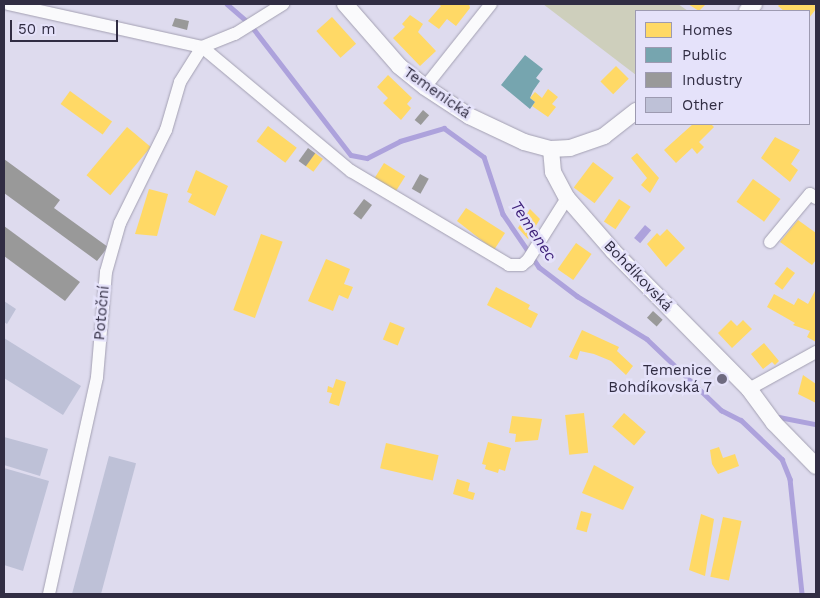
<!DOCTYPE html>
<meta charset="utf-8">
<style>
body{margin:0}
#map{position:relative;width:820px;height:598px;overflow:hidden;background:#dedbee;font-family:"Work Sans",sans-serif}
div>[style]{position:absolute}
.green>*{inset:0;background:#cecfbc}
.water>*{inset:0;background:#ada2dc;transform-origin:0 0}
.homes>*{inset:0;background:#ffd966;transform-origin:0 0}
.public>*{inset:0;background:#76a5af}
.industry>*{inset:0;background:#999;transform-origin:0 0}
.stream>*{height:4.5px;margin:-2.25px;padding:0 2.25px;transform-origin:2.25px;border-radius:2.25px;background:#ada2dc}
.building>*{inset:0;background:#bec1d7;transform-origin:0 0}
.roads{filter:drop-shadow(0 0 1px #a3a0b2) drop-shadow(0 0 1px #a3a0b2)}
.minor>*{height:12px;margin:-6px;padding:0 6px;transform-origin:6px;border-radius:6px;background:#fafafc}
.tertiary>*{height:16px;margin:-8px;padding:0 8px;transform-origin:8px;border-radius:8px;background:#fafafc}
.dots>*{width:14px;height:14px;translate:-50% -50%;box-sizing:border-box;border:2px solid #e5e2fa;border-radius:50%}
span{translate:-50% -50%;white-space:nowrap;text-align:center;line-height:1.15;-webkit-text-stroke:5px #e5e2fa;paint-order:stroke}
.street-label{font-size:15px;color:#312d43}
.poi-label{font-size:15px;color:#312d43}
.right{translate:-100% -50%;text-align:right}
.water-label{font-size:16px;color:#40237b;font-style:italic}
.frame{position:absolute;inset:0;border:5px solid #312d43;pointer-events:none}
.legend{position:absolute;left:635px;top:10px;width:175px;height:115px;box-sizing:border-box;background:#e5e2fa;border:1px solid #9d9ab1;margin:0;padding:6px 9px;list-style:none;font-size:15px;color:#312d43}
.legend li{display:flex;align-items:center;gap:10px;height:25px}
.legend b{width:25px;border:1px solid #9d9ab1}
.scale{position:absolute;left:10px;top:20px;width:108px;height:22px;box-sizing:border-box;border:2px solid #312d43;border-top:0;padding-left:6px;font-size:15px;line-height:18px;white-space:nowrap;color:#312d43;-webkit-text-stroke:4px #e5e2fa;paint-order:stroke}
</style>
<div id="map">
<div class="green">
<div style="clip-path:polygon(543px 4px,678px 4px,688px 11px,636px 11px,636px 75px)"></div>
</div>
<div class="water">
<div style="left:645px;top:225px;width:8px;height:17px;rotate:40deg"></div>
</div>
<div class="homes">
<div style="clip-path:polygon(438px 4px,469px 4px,470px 8px,456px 26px,447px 19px,439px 29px,428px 21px,441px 6px)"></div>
<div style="clip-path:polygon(688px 4px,706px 4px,699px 11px)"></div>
<div style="clip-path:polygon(780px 4px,814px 4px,816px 9px,809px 18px,809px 11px,784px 11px,778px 6px)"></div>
<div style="clip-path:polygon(410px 15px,423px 24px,418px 32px,436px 51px,420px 66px,393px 38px,405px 27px,402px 24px)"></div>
<div style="left:332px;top:17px;width:36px;height:21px;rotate:48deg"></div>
<div style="left:616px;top:66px;width:18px;height:22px;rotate:45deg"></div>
<div style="clip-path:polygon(388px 75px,412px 98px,407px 104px,411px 108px,401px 120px,383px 103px,388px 98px,377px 87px)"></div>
<div style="clip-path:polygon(548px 89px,558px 97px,552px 104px,556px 107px,548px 117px,532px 106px,535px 102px,530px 98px,535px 92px,542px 98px)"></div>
<div style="left:70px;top:91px;width:52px;height:16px;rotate:36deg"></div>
<div style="clip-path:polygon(693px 124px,711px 124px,714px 127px,699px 142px,704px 147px,697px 154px,692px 148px,676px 163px,664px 150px)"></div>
<div style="left:268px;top:126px;width:36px;height:19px;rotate:37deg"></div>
<div style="left:127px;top:127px;width:31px;height:63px;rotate:40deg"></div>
<div style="clip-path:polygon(775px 137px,800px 150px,791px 164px,798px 170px,790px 182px,761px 158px)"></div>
<div style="left:315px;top:153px;width:10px;height:16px;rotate:37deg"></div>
<div style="clip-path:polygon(637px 153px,659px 178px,650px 193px,641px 185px,647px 178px,631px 158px)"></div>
<div style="left:593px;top:162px;width:26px;height:32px;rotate:37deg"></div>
<div style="left:384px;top:163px;width:25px;height:18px;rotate:32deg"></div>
<div style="clip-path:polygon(196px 170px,228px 186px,215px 216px,188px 202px,192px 194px,187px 192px)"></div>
<div style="left:753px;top:179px;width:34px;height:28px;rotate:36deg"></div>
<div style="clip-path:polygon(149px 189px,168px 194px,157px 236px,135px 234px)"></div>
<div style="left:619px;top:199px;width:14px;height:27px;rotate:34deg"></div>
<div style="clip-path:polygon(466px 208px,505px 233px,494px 250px,457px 221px)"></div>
<div style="clip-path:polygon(530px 209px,540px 219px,528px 239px,518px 228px)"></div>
<div style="clip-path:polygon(798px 220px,816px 233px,816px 260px,812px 265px,780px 242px)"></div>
<div style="clip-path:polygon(667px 229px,685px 248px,666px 267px,647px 244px,657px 233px,660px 236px)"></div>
<div style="left:261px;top:234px;width:23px;height:81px;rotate:20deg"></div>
<div style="left:576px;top:243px;width:19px;height:32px;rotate:35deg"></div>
<div style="clip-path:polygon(326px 259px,350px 269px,344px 284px,353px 287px,348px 299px,339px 295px,333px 311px,308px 301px)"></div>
<div style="left:787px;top:267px;width:10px;height:21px;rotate:37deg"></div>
<div style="clip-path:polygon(496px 287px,530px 305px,528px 309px,538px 314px,531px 328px,487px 305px)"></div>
<div style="clip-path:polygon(816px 289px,816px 342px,807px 337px,810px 331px,793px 325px,795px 323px,767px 307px,774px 294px,794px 305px,798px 298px,808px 304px)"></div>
<div style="clip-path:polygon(731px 320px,737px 326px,743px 320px,752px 329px,732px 348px,718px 333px)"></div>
<div style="left:390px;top:322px;width:16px;height:19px;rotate:22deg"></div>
<div style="clip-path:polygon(582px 330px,619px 347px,617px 351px,633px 366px,626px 375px,611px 361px,594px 354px,580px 351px,577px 360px,569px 357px)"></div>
<div style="clip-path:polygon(764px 343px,779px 361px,775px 365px,772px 362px,763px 369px,751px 354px)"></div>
<div style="clip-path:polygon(803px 375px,816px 384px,816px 403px,798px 394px)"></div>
<div style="clip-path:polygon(336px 379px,346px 382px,339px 406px,329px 403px,332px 393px,327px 392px,328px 386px,333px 388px)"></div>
<div style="left:584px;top:413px;width:40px;height:19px;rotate:84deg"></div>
<div style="left:624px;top:413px;width:29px;height:18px;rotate:41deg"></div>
<div style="clip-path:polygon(512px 416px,542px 419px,538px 440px,515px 442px,516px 434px,509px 433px)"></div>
<div style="clip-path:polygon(488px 442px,511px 448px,505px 471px,499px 469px,498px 473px,485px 469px,486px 465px,482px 464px)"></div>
<div style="left:386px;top:443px;width:54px;height:26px;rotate:13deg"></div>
<div style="clip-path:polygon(719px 447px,723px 458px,735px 454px,739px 466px,718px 474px,712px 464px,710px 450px)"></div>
<div style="clip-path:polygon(594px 465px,634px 487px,623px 510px,582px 493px)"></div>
<div style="clip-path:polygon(457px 479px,470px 483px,468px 491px,475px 493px,473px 500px,453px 494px)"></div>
<div style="left:581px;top:511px;width:11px;height:19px;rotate:15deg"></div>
<div style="clip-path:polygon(701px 514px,714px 519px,705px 576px,689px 570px)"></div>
<div style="left:723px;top:517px;width:19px;height:61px;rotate:12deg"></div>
</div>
<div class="public">
<div style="clip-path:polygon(525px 55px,543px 69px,536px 78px,540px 81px,533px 91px,530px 98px,535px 102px,530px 109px,501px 85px)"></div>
</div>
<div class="industry">
<div style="clip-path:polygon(175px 18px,189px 21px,187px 30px,172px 26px)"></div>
<div style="left:423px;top:110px;width:8px;height:13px;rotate:40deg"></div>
<div style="left:308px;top:148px;width:9px;height:16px;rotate:36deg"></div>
<div style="clip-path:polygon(4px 159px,60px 200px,54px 208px,108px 247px,97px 261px,4px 193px)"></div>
<div style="left:420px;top:174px;width:10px;height:17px;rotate:29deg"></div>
<div style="left:364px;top:199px;width:10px;height:18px;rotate:37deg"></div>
<div style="clip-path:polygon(4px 226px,80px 282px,65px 301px,4px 256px)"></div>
<div style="left:653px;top:311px;width:13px;height:9px;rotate:42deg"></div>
</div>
<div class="stream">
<div style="left:227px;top:4px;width:30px;rotate:41deg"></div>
<div style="left:250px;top:24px;width:165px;rotate:52.4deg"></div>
<div style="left:351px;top:155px;width:16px;rotate:11deg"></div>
<div style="left:367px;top:158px;width:37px;rotate:-27deg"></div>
<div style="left:400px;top:141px;width:46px;rotate:-16.5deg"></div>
<div style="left:444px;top:128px;width:49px;rotate:35.9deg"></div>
<div style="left:484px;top:157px;width:60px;rotate:71.6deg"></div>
<div style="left:503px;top:214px;width:64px;rotate:55.8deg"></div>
<div style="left:539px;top:267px;width:48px;rotate:37.3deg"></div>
<div style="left:577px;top:296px;width:82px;rotate:31.6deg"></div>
<div style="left:647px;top:339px;width:103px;rotate:43.8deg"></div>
<div style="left:721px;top:410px;width:22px;rotate:27deg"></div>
<div style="left:741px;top:420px;width:57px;rotate:43.6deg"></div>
<div style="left:782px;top:459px;width:22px;rotate:68deg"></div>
<div style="left:790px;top:479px;width:116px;rotate:84deg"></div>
<div style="left:779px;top:417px;width:38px;rotate:11deg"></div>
</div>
<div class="building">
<div style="clip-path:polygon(4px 301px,16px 309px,7px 324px,4px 322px)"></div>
<div style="clip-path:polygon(4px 338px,81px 386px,63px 415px,4px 378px)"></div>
<div style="clip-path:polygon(4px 437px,48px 449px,40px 476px,4px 465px)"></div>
<div style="left:109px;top:456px;width:28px;height:144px;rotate:15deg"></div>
<div style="clip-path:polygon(4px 468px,49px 481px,23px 571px,4px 565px)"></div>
</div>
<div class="roads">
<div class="minor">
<div style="left:8px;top:4px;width:199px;rotate:12.5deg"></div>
<div style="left:202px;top:47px;width:194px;rotate:39.8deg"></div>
<div style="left:351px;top:171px;width:184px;rotate:30.7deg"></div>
<div style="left:509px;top:265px;width:13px"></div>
<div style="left:522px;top:265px;width:8px;rotate:-40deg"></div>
<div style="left:528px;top:260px;width:73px;rotate:-57.8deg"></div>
<div style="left:425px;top:87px;width:106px;rotate:-51.5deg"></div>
<div style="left:770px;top:242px;width:62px;rotate:-50.2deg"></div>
<div style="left:810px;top:194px;width:7px;rotate:34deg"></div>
<div style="left:749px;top:389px;width:77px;rotate:-28.9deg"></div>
<div style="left:49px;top:594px;width:222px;rotate:-77.5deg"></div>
<div style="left:97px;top:377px;width:105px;rotate:-85.1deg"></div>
<div style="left:106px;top:272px;width:51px;rotate:-74.1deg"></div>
<div style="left:120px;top:223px;width:104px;rotate:-63.7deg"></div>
<div style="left:166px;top:130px;width:50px;rotate:-73.7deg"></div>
<div style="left:180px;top:82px;width:41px;rotate:-57.8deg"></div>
<div style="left:202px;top:47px;width:35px;rotate:-22deg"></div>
<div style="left:235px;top:34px;width:57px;rotate:-32deg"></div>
</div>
<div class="tertiary">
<div style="left:345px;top:4px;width:82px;rotate:48.9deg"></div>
<div style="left:399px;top:66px;width:33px;rotate:39deg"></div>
<div style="left:425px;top:87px;width:53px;rotate:33.4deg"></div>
<div style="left:469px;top:116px;width:61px;rotate:25.3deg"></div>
<div style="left:524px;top:142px;width:28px;rotate:15deg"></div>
<div style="left:551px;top:149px;width:19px;rotate:-3deg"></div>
<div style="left:570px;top:148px;width:36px;rotate:-19deg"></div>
<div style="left:604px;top:136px;width:41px;rotate:-38deg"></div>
<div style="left:747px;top:11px;width:10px;rotate:-45deg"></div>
<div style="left:551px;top:149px;width:23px;rotate:85deg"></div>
<div style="left:553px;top:172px;width:30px;rotate:62deg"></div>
<div style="left:567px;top:198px;width:70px;rotate:49deg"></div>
<div style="left:613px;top:251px;width:194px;rotate:45.4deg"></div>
<div style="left:749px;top:389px;width:42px;rotate:53.7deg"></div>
<div style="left:774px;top:423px;width:60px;rotate:45.7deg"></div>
</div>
</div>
<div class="dots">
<div style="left:722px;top:379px;background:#6e6a7f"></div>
</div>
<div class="street-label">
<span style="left:437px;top:93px;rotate:35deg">Temenická</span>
<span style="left:638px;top:276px;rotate:46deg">Bohdíkovská</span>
<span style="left:102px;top:313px;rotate:-85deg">Potoční</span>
</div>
<div class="poi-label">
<span class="right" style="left:712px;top:379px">Temenice<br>Bohdíkovská 7</span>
</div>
<div class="water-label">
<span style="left:533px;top:231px;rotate:56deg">Temenec</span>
</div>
<div class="frame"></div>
<ul class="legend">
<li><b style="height:14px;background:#ffd966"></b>Homes</li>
<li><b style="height:14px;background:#76a5af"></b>Public</li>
<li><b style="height:14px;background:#999"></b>Industry</li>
<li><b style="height:14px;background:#bec1d7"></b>Other</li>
</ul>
<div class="scale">50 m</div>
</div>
